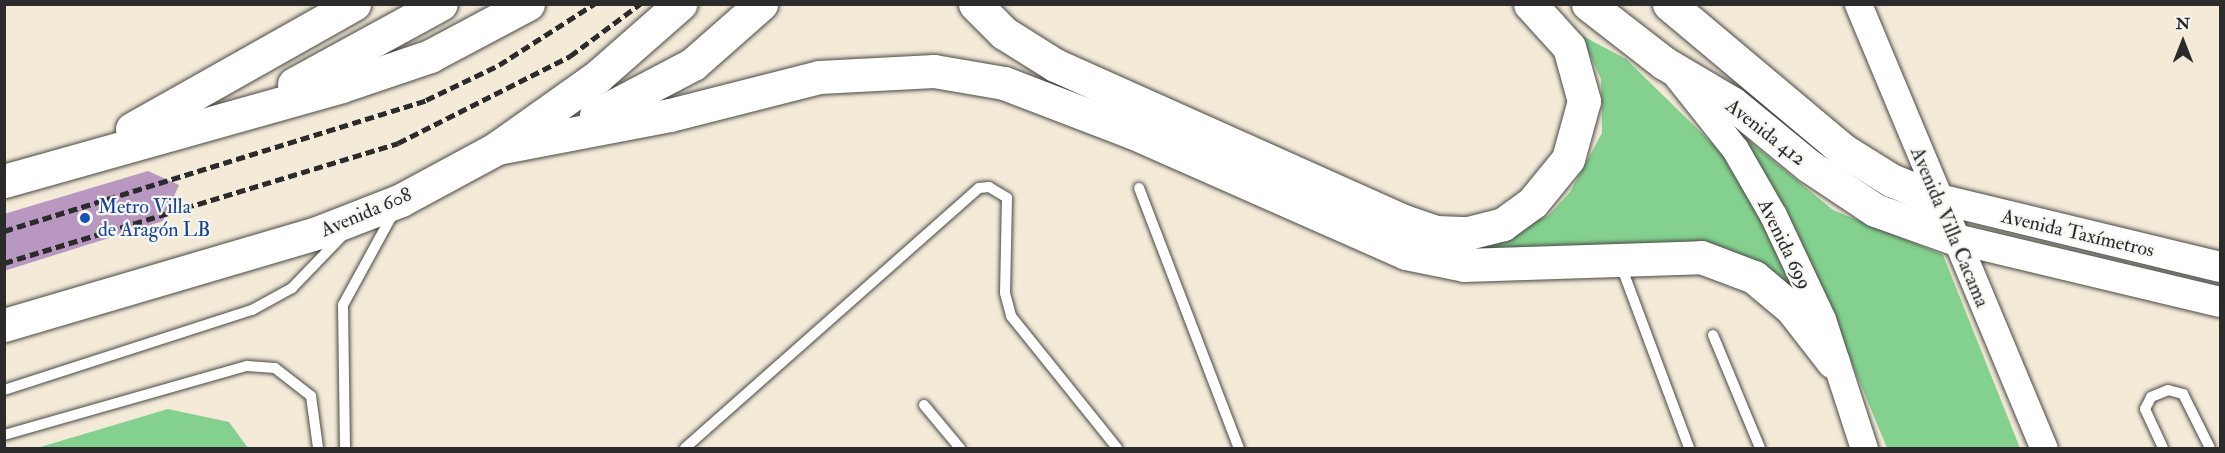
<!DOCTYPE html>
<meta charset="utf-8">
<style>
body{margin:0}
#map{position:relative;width:2225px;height:453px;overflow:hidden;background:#f3ead8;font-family:"IM FELL Double Pica",serif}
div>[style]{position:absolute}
.green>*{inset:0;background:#84d18f}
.building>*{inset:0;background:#b897c1}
.roads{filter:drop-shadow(0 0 2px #494845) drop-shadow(0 0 2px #494845)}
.service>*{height:10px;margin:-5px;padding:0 5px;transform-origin:5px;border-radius:5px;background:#fff}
.tertiary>*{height:27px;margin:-13.5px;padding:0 13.5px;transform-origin:13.5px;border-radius:13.5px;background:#fff}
.secondary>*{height:30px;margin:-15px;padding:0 15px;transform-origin:15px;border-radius:15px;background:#fff}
.primary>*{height:33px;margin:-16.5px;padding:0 16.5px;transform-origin:16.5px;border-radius:16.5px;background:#fff}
.trunk>*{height:33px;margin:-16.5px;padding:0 16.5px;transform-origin:16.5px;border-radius:16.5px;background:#fff}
.rail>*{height:4.5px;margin-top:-2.25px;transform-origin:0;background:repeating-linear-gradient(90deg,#2b2b2b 0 9px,transparent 0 13.5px)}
.dots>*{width:16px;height:16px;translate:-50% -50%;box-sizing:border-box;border:3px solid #f6f6f2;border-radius:50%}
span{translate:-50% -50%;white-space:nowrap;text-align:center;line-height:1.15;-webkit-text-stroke:4.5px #f6f6f2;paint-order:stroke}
.street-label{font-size:20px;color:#2b2b2b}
.transit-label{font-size:20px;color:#164399}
.left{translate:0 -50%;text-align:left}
.frame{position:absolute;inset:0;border:6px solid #2b2b2b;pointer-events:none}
.north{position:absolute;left:2153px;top:12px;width:60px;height:60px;-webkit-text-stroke:4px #f6f6f2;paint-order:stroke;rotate:0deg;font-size:16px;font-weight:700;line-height:24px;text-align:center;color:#2b2b2b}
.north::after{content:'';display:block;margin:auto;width:21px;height:27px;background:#2b2b2b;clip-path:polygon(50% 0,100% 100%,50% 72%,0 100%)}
</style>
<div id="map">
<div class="green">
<div style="clip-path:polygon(1581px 35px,1626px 59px,1726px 157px,1771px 234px,1797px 294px,1773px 274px,1437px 245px,1492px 237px,1548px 216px,1570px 192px,1602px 133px,1601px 79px)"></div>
<div style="clip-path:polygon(1726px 122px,1833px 210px,1943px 255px,2020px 448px,1887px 448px,1820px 286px)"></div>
<div style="clip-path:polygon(168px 409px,229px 422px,248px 448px,37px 448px)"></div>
</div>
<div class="building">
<div style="clip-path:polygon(148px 171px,179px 185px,163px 221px,4px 271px,4px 214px)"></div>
</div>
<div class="roads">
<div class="service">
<div style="left:1139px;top:188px;width:279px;rotate:69deg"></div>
<div style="left:1620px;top:263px;width:197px;rotate:69.5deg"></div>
<div style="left:1713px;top:335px;width:122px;rotate:67.4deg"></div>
<div style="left:4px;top:390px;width:261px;rotate:-17.9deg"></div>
<div style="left:252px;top:310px;width:46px;rotate:-28.8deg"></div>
<div style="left:292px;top:288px;width:75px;rotate:-46.1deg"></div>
<div style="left:924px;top:405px;width:56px;rotate:50.1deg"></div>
<div style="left:4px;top:435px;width:253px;rotate:-15.9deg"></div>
<div style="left:247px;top:366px;width:28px;rotate:4deg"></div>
<div style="left:275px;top:368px;width:46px;rotate:37.9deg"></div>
<div style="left:311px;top:396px;width:52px;rotate:82.3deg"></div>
<div style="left:345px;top:448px;width:143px;rotate:-90.8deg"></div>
<div style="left:343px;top:305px;width:108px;rotate:-61.3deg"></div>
<div style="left:685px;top:448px;width:392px;rotate:-41.5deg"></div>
<div style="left:979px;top:188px;width:10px;rotate:-6deg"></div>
<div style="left:989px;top:187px;width:21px;rotate:31deg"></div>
<div style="left:1007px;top:198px;width:95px;rotate:91.2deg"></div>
<div style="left:1005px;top:293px;width:24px;rotate:75deg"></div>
<div style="left:1011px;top:316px;width:169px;rotate:51.2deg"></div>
<div style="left:2163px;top:448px;width:43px;rotate:-114.8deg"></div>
<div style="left:2145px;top:409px;width:13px;rotate:-63deg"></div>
<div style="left:2151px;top:397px;width:18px;rotate:-22deg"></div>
<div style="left:2168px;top:390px;width:16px;rotate:15deg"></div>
<div style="left:2183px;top:394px;width:60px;rotate:63.4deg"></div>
</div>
<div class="tertiary">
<div style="left:1858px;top:4px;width:481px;rotate:67.3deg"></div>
<div style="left:1674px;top:72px;width:98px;rotate:51.6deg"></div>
<div style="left:1735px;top:149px;width:76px;rotate:60.1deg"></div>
<div style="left:1773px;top:215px;width:115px;rotate:64.8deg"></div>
<div style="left:1822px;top:319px;width:136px;rotate:72deg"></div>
</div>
<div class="secondary">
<div style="left:1935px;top:198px;width:293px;rotate:13.6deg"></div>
<div style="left:1956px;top:239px;width:271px;rotate:13.4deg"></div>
</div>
<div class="primary">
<div style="left:1588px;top:4px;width:96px;rotate:37.8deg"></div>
<div style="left:1664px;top:63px;width:79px;rotate:30.5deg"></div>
<div style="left:1732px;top:103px;width:99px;rotate:39.3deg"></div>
<div style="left:1809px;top:166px;width:79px;rotate:33.7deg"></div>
<div style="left:1875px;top:210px;width:86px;rotate:19.7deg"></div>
<div style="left:1669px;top:4px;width:227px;rotate:40deg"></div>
<div style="left:1843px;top:150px;width:57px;rotate:32deg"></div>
<div style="left:1891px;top:180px;width:48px;rotate:22.2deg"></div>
</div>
<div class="trunk">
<div style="left:975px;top:4px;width:41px;rotate:45deg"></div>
<div style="left:1004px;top:33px;width:60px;rotate:32.1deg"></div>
<div style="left:1055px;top:65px;width:382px;rotate:24.1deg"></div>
<div style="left:1404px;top:221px;width:34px;rotate:19deg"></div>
<div style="left:1436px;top:232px;width:32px;rotate:2deg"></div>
<div style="left:1468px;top:233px;width:36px;rotate:-14deg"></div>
<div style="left:1503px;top:224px;width:37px;rotate:-36deg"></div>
<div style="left:1533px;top:202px;width:55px;rotate:-50.9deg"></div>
<div style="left:1568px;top:159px;width:60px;rotate:-74.6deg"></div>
<div style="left:1584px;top:101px;width:56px;rotate:-105.5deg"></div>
<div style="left:1569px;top:47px;width:58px;rotate:-132.2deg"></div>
<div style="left:294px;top:84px;width:167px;rotate:-28.6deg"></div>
<div style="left:596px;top:115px;width:110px;rotate:-27.7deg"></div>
<div style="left:693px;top:64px;width:91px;rotate:-41.4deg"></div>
<div style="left:132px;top:129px;width:255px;rotate:-29.4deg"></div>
<div style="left:497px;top:148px;width:176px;rotate:-10.8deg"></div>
<div style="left:670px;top:115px;width:154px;rotate:-14.3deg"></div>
<div style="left:819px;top:77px;width:115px;rotate:-3deg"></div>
<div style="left:934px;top:71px;width:71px;rotate:9.7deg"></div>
<div style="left:1004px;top:83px;width:139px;rotate:21deg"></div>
<div style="left:1134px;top:133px;width:297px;rotate:23.8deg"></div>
<div style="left:1406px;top:253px;width:59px;rotate:11.7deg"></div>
<div style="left:1464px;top:265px;width:237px;rotate:-1.9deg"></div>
<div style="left:1701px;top:257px;width:57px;rotate:20.7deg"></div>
<div style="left:1754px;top:277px;width:48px;rotate:40deg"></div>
<div style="left:1791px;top:308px;width:68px;rotate:52.1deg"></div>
<div style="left:4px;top:181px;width:351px;rotate:-15.7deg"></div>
<div style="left:342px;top:86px;width:93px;rotate:-18.8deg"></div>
<div style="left:430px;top:56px;width:111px;rotate:-28deg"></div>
<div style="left:4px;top:325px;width:328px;rotate:-16.4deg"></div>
<div style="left:319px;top:232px;width:88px;rotate:-21.3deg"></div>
<div style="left:401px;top:200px;width:109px;rotate:-28.4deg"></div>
<div style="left:497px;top:148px;width:123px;rotate:-35.4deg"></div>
<div style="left:597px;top:77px;width:111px;rotate:-41.3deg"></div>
</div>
</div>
<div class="rail">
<div style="left:4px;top:231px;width:442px;rotate:-17.2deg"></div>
<div style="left:426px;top:100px;width:81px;rotate:-25.6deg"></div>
<div style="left:499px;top:65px;width:113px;rotate:-32.7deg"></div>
<div style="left:4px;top:263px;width:412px;rotate:-16.9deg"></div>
<div style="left:398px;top:143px;width:193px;rotate:-26.8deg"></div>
<div style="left:570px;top:56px;width:87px;rotate:-36.6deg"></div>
</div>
<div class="dots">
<div style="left:85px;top:218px;background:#1a4fb4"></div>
</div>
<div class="street-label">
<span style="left:1766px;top:132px;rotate:38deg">Avenida 412</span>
<span style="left:366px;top:212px;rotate:-23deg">Avenida 608</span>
<span style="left:1950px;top:227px;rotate:67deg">Avenida Villa Cacama</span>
<span style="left:2078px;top:233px;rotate:13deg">Avenida Taxímetros</span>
<span style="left:1785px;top:244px;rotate:64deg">Avenida 699</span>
</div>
<div class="transit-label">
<span class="left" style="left:98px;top:218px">Metro Villa<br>de Aragón LB</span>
</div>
<div class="frame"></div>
<div class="north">N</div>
</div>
